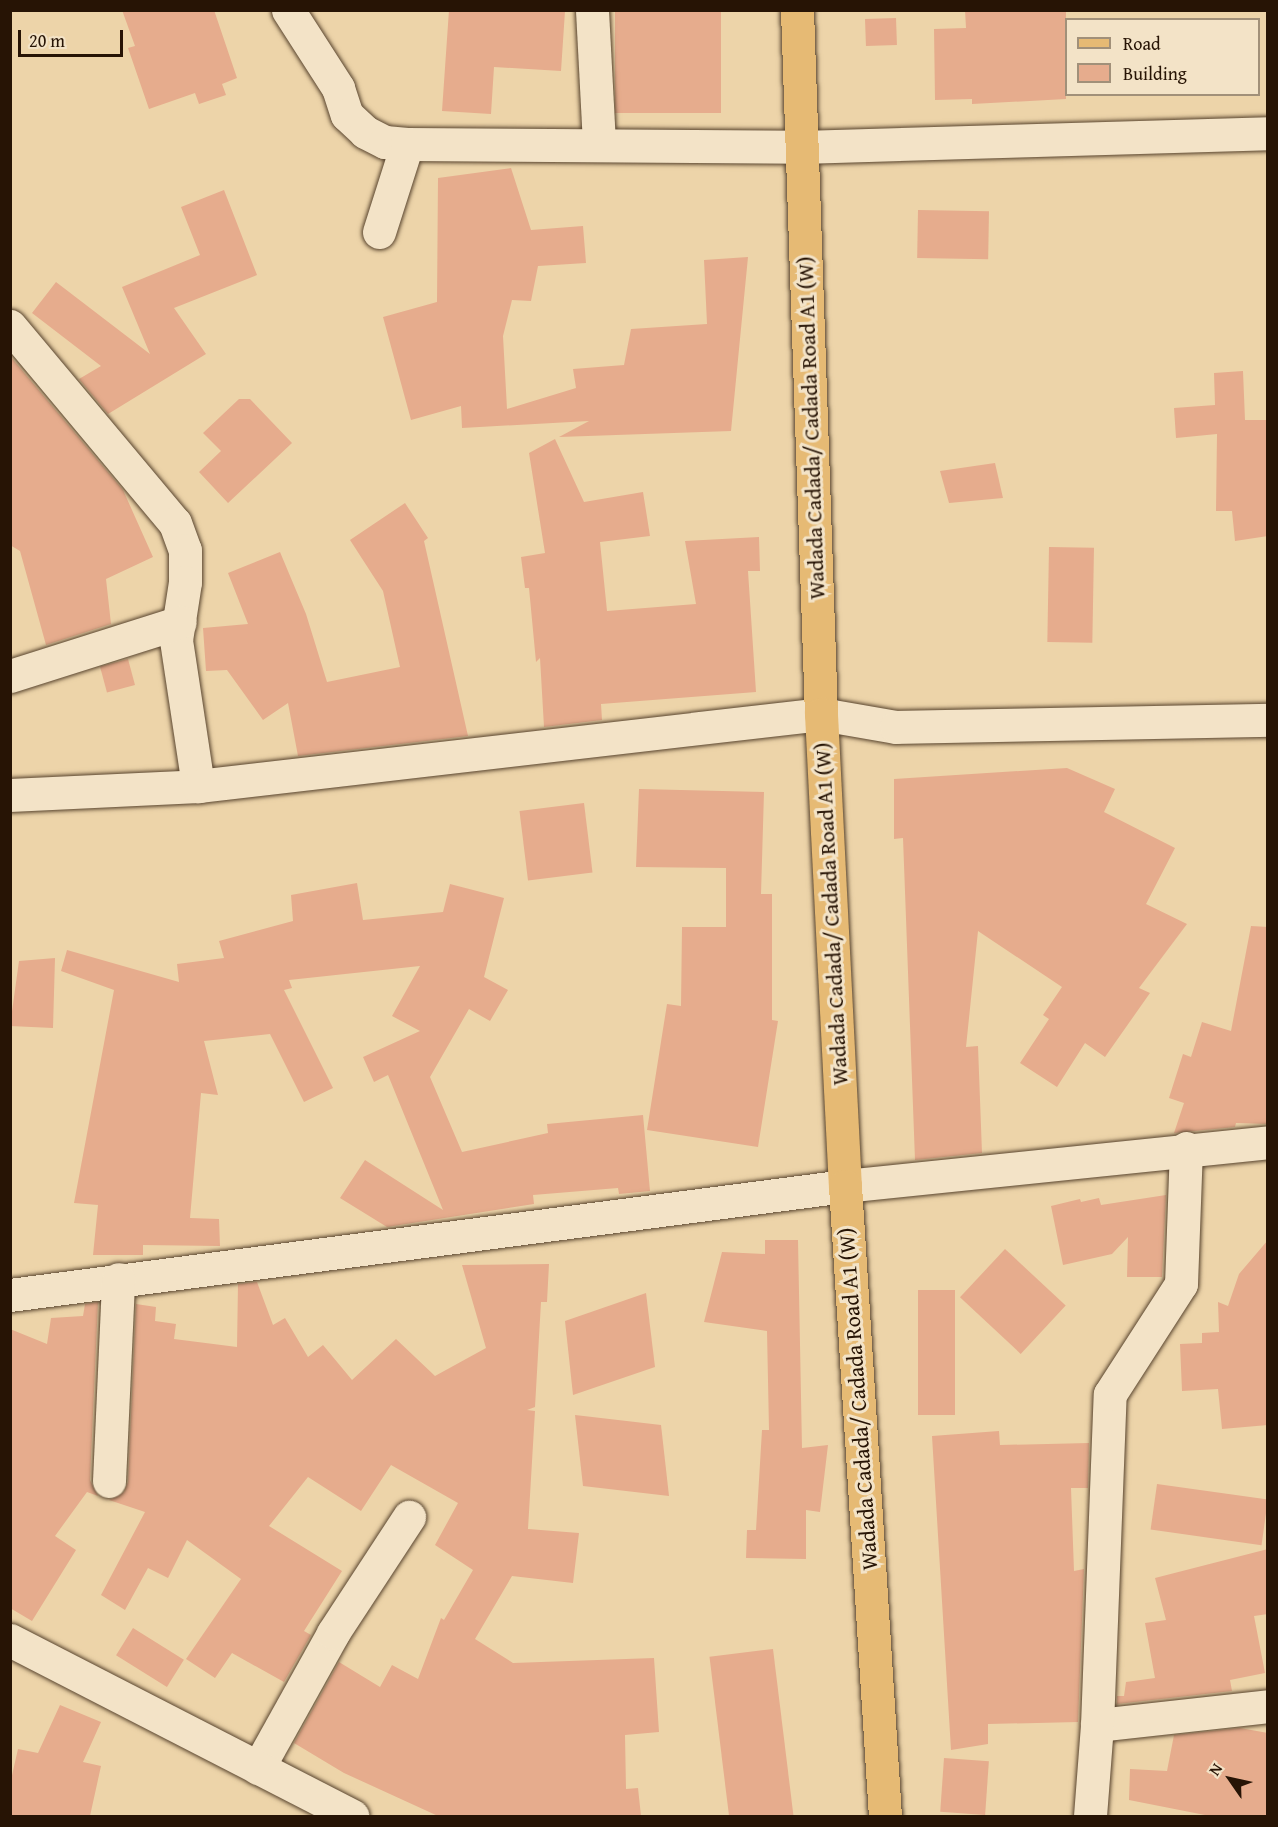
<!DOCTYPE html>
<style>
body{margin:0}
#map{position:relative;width:1278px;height:1827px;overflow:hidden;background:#edd4a9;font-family:"Gentium Book Plus",serif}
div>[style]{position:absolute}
.building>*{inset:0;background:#e6ac8d;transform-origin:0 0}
.roads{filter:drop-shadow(0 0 2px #58442e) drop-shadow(0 0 2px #58442e)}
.minor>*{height:33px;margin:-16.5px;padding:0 16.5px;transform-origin:16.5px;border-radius:16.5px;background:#f3e3c7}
.tertiary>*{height:33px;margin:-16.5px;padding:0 16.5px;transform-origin:16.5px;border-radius:16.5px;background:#f3e3c7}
.primary>*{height:33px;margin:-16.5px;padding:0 16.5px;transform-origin:16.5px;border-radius:16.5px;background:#e6ba74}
span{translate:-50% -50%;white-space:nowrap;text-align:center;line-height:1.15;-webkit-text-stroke:6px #f3e3c7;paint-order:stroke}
.street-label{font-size:22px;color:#271405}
.frame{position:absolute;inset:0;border:12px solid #271405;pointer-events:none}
.legend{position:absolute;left:1065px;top:18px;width:195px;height:78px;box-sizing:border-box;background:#f3e3c7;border:2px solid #a19079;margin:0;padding:8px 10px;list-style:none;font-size:18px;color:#271405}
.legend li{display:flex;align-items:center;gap:12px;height:30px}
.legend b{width:30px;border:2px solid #a19079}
.north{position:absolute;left:1200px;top:1749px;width:60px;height:60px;-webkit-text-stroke:4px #f3e3c7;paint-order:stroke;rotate:304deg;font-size:16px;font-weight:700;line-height:24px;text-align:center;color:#271405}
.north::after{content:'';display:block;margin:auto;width:21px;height:27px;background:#271405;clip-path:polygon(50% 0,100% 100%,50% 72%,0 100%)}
.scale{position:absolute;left:18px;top:30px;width:105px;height:27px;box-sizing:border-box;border:3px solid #271405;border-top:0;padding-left:8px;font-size:18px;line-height:21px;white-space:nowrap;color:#271405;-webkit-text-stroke:4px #f3e3c7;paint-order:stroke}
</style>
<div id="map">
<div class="building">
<div style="clip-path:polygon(122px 10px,214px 10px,237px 78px,222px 84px,226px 95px,199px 104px,195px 93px,149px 109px,128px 48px,135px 46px)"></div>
<div style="clip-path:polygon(449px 10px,565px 11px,561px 71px,494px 67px,491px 114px,442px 111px)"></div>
<div style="left:615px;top:10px;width:106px;height:103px"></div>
<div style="clip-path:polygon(965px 10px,1066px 10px,1066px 99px,972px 104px,972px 99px,935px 100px,934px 29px,966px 28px)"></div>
<div style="left:896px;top:18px;width:27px;height:31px;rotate:88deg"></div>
<div style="clip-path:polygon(511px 168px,531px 230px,583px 226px,586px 263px,538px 266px,531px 301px,512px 300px,503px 336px,507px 409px,576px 388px,573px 369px,624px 365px,631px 329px,707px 324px,704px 260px,748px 257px,731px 431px,559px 437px,589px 421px,462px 428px,461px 406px,411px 420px,383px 317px,437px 302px,438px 178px)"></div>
<div style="clip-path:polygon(224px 190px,257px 275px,174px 308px,206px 354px,108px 414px,79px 379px,101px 366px,32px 313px,56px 282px,150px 354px,122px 287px,200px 255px,181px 207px)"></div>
<div style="left:918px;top:210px;width:71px;height:48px;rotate:1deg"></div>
<div style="clip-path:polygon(10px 356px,123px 490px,153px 557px,106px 579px,111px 624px,46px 645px,20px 551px,10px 545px)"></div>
<div style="clip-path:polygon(1243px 371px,1245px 420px,1268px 420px,1268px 536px,1235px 541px,1232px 511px,1216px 511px,1217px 434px,1176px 438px,1174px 408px,1215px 405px,1214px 373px)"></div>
<div style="clip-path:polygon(239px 399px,250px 399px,292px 443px,228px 503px,199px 472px,221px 451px,203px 433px)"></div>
<div style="clip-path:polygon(555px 439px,584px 502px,643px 492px,650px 536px,600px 542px,607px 611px,696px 604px,685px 541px,759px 537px,760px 571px,748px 571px,756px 692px,601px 704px,602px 720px,544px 727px,540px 658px,536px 662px,529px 588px,525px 588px,521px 557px,545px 553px,529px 453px)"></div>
<div style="clip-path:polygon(995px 463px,1003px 498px,949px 503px,940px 471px)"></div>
<div style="clip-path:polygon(405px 503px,428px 538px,424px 541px,468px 736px,298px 756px,288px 703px,263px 720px,227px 670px,206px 671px,203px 628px,248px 624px,228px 573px,280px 552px,306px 614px,327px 682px,400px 667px,383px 591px,350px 540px)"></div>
<div style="left:1049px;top:547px;width:45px;height:95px;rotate:1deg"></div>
<div style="left:128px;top:659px;width:27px;height:29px;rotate:75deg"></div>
<div style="clip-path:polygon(1067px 768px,1115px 789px,1104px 812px,1175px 848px,1146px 904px,1187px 924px,1139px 988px,1150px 993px,1105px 1057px,1085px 1043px,1057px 1087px,1020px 1063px,1049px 1019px,1043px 1015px,1062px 987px,978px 931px,966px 1047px,978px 1046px,982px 1153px,915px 1160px,903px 838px,894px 839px,894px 779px)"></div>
<div style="clip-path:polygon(639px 789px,764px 792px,761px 894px,772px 894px,772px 1020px,778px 1021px,758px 1147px,647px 1130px,667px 1004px,681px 1006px,682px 927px,726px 927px,726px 868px,636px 867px)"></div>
<div style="left:584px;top:803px;width:70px;height:65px;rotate:83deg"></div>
<div style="clip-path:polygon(357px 883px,363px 920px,443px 912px,450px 884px,504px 898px,484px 977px,508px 990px,490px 1021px,469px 1009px,430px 1077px,462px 1152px,548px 1133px,547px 1124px,643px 1115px,650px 1191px,619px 1194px,618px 1188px,533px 1195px,534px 1204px,387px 1227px,340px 1198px,365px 1160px,443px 1210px,388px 1075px,374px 1082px,363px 1057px,420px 1031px,392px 1016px,420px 966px,289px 980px,292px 988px,284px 990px,333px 1088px,304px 1102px,270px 1034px,204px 1041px,218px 1095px,201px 1093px,190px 1218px,219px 1219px,220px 1246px,143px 1245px,143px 1255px,93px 1255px,98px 1205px,74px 1203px,114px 990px,61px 971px,67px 950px,179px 982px,177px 964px,224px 958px,219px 941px,293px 921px,291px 895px)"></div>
<div style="clip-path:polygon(1251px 926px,1268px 927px,1268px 1124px,1236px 1123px,1235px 1127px,1174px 1133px,1184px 1103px,1169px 1098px,1183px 1054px,1191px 1057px,1202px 1022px,1231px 1031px)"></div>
<div style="clip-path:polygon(55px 958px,53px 1028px,10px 1026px,19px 961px)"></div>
<div style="clip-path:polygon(1166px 1195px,1162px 1277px,1127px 1277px,1128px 1237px,1112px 1254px,1063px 1265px,1051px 1206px,1080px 1199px,1081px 1202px,1099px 1198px,1101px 1205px)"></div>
<div style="clip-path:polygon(765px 1240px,798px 1240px,802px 1448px,828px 1445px,820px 1512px,806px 1510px,806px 1559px,746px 1558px,747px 1530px,756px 1530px,762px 1430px,769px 1430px,767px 1331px,704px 1322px,722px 1252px,765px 1254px)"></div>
<div style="clip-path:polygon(1268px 1240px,1268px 1425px,1222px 1429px,1218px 1389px,1182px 1391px,1180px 1344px,1202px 1343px,1202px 1333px,1219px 1332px,1218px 1302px,1228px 1306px,1239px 1274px)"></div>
<div style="left:1005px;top:1249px;width:83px;height:66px;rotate:43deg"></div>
<div style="clip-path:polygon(549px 1264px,547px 1302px,541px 1302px,535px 1407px,527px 1410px,535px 1411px,528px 1529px,579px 1533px,573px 1583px,512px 1576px,475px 1639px,513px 1663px,654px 1658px,659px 1732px,625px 1735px,626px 1789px,638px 1788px,641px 1816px,438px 1816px,344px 1773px,294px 1743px,339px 1662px,380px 1687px,392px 1665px,418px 1679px,441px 1618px,444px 1620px,473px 1570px,435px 1545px,458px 1503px,391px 1465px,361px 1511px,308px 1477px,269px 1526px,342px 1571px,304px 1631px,311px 1635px,284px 1682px,232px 1653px,215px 1678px,186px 1659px,241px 1579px,187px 1540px,168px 1578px,148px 1568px,125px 1610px,101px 1595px,145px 1512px,109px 1500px,124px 1492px,128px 1482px,136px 1304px,156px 1307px,155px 1321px,176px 1324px,174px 1339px,237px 1347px,238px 1284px,257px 1282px,273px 1325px,285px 1318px,308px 1357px,323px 1345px,352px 1380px,396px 1339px,435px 1376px,486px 1348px,462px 1265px)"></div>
<div style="left:955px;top:1290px;width:125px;height:37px;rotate:90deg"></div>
<div style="clip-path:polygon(646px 1293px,655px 1367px,573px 1395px,565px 1321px)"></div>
<div style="clip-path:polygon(98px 1302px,90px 1480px,98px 1496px,87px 1492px,55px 1536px,76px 1550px,32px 1621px,10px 1608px,10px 1329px,47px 1344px,51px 1318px,83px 1316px,85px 1304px)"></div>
<div style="clip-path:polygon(575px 1415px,661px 1425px,669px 1496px,583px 1486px)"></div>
<div style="clip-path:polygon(999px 1431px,1000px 1445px,1089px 1443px,1088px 1488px,1071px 1488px,1074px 1571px,1084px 1569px,1078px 1722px,988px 1724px,988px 1744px,951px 1750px,932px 1436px)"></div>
<div style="left:1157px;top:1484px;width:112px;height:46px;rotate:8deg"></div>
<div style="clip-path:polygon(1268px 1549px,1268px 1614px,1254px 1616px,1265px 1673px,1230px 1680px,1232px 1691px,1117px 1704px,1117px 1696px,1124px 1696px,1126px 1682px,1155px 1678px,1145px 1623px,1166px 1620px,1155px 1578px)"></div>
<div style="left:133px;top:1628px;width:60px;height:32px;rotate:32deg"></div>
<div style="left:773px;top:1649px;width:168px;height:64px;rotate:83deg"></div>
<div style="clip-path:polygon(60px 1705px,101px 1722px,83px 1762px,101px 1766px,90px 1816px,10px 1816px,10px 1784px,18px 1749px,38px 1753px)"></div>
<div style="clip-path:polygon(1240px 1728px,1268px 1733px,1268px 1816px,1210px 1816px,1129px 1800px,1130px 1769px,1167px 1771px,1174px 1735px)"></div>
<div style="left:944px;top:1758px;width:45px;height:54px;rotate:4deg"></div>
</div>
<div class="roads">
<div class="minor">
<div style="left:288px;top:10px;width:93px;rotate:57.3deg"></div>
<div style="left:338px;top:88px;width:28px;rotate:72deg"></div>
<div style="left:347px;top:115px;width:25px;rotate:43deg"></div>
<div style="left:365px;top:132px;width:22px;rotate:27deg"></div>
<div style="left:385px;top:142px;width:22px;rotate:5deg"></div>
<div style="left:592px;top:10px;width:133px;rotate:87deg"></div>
<div style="left:379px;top:232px;width:92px;rotate:-72.3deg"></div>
<div style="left:407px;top:144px;width:394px;rotate:0.4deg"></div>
<div style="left:801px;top:147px;width:467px;rotate:-1.7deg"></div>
<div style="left:10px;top:326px;width:257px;rotate:50.1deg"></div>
<div style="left:175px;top:523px;width:29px;rotate:70deg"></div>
<div style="left:185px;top:550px;width:32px;rotate:90deg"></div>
<div style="left:185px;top:582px;width:59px;rotate:98.8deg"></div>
<div style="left:176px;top:640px;width:148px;rotate:81.4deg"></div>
<div style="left:10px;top:676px;width:178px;rotate:-17.6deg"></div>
<div style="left:10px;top:795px;width:188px;rotate:-2.7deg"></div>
<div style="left:198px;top:786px;width:627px;rotate:-6.59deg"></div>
<div style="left:821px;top:714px;width:76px;rotate:9.8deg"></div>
<div style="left:896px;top:727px;width:372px;rotate:-1.1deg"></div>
<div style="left:10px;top:1295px;width:842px;rotate:-7.44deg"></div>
<div style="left:845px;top:1186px;width:425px;rotate:-5.9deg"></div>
<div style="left:109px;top:1481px;width:202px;rotate:-87.4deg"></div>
<div style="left:1097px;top:1725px;width:172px;rotate:-6.3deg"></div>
<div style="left:258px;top:1768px;width:154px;rotate:-60.9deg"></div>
<div style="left:333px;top:1633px;width:139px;rotate:-56.8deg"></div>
<div style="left:1090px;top:1816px;width:91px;rotate:-85.6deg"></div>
<div style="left:1097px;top:1725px;width:331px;rotate:-87.8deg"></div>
<div style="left:1110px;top:1394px;width:131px;rotate:-57.2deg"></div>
<div style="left:1181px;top:1284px;width:136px;rotate:-87.9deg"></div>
</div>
<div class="tertiary">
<div style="left:10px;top:1640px;width:385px;rotate:27.2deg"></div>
</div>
<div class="primary">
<div style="left:797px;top:10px;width:704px;rotate:88.05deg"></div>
<div style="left:821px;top:714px;width:473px;rotate:87.1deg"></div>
<div style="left:845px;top:1186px;width:631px;rotate:86.37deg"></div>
</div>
</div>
<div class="street-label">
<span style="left:811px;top:428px;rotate:-92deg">Wadada Cadada/ Cadada Road A1 (W)</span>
<span style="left:831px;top:914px;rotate:-93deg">Wadada Cadada/ Cadada Road A1 (W)</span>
<span style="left:858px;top:1399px;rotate:-94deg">Wadada Cadada/ Cadada Road A1 (W)</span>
</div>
<div class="frame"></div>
<ul class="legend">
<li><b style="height:8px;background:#e6ba74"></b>Road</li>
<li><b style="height:16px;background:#e6ac8d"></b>Building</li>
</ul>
<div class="north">N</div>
<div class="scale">20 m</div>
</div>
